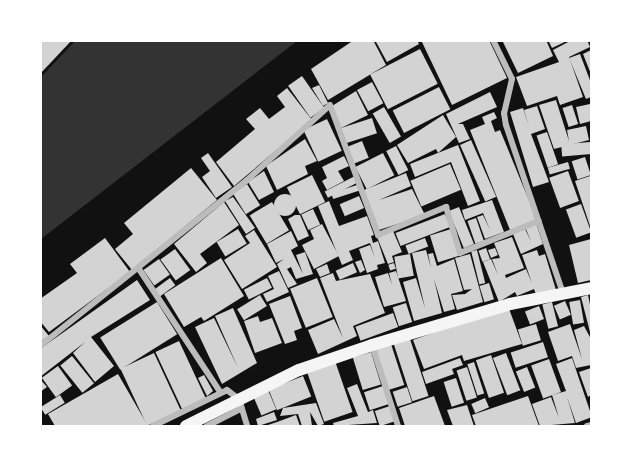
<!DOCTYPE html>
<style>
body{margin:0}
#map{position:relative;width:632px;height:467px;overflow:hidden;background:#111;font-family:"Sofia Sans Condensed",sans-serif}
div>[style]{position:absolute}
.water>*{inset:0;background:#333}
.building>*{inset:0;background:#d3d3d3;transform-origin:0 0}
.round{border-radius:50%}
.minor>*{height:6px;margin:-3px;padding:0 3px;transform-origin:3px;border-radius:3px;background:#bcbcbc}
.secondary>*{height:12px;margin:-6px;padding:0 6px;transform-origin:6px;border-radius:6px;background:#f5f5f5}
span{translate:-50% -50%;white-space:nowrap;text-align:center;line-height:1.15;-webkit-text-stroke:6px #fff;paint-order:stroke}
.frame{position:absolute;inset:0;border:42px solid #fff;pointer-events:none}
</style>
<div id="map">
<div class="water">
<div style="clip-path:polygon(75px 41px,75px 40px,297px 41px,41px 239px,41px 77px)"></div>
</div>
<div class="building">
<div style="clip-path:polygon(40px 40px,72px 40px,40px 74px)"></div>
<div style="clip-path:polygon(354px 40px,373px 40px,386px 65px,328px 100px,311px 69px)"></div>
<div style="clip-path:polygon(375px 40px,417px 40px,419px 44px,387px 62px)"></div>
<div style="clip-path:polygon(421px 40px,489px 40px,507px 78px,452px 105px)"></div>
<div style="clip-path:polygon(502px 40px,546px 40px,553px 56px,518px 73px)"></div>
<div style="clip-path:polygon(548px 40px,569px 40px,552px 48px)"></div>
<div style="clip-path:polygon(572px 40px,587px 40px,590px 47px,569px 57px,583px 97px,560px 105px,557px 96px,527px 106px,516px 77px,559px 62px,553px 50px)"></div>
<div style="left:420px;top:49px;width:39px;height:56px;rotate:63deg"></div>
<div style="clip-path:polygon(591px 50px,591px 74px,583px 54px)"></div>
<div style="clip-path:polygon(580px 54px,591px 83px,591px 97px,586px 99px,569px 58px)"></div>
<div style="left:302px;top:76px;width:39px;height:17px;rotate:55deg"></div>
<div style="left:372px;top:82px;width:24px;height:17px;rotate:62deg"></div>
<div style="clip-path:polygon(319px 85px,328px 103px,323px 106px,312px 88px)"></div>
<div style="left:439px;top:87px;width:25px;height:52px;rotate:63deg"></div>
<div style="clip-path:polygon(287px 88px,312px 120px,234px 186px,216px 162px,255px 129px,246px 119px,260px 108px,269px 119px,285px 107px,277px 96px)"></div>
<div style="clip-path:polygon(356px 91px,368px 115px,341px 128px,332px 106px)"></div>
<div style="clip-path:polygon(490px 92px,497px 107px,458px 124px,463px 124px,470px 139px,459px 143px,446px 114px)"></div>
<div style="clip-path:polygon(556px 100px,569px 141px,567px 130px,586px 126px,589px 140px,554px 149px,539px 105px)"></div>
<div style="clip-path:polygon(590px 104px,591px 121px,580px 124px,576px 107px)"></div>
<div style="left:572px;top:105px;width:20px;height:10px;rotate:72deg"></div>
<div style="clip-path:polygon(537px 106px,545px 129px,531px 134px,549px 182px,533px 187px,510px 112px,523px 108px,529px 126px,524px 110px)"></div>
<div style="left:384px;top:107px;width:34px;height:13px;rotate:60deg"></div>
<div style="clip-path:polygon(494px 112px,497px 118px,491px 121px,495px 132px,500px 130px,537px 220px,510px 230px,470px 130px,485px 124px,482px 117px)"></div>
<div style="clip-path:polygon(443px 115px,456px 137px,438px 153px,436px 149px,408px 163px,397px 145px)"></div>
<div style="left:372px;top:118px;width:16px;height:35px;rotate:72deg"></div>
<div style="left:327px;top:119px;width:35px;height:26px;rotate:65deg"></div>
<div style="left:547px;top:132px;width:34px;height:11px;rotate:71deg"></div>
<div style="clip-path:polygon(305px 139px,317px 161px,305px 166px,308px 174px,277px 190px,266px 166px)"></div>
<div style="left:471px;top:140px;width:62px;height:12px;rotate:66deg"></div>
<div style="left:362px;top:141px;width:18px;height:17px;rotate:68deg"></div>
<div style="left:590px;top:142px;width:12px;height:29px;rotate:85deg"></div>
<div style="clip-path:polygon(458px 145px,480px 201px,468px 206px,451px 162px,415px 177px,410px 164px)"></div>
<div style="left:396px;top:146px;width:27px;height:11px;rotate:63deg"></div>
<div style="clip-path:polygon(208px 153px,232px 187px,216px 198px,202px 177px,210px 171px,201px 158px)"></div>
<div style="left:383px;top:153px;width:25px;height:31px;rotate:63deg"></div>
<div style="clip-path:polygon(344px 156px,349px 166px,338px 171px,344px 181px,327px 190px,322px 181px,327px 178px,322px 167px)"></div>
<div style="left:585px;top:157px;width:19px;height:14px;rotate:72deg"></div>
<div style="left:568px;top:162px;width:7px;height:21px;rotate:74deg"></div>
<div style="left:450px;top:164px;width:28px;height:43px;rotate:67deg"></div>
<div style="clip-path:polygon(191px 168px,217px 200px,132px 270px,115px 249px,133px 234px,124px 223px)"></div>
<div style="clip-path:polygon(264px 171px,274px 192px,259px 200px,248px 182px)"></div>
<div style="left:568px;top:171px;width:32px;height:20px;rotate:70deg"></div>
<div style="clip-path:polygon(406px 173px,411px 186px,379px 200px,412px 189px,425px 215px,379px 230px,364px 190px)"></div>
<div style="left:312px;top:175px;width:30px;height:28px;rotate:64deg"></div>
<div style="left:355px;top:176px;width:7px;height:34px;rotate:63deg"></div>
<div style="clip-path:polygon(590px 176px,591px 180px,591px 229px,575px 181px)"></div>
<div style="left:247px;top:184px;width:25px;height:17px;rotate:58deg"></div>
<div style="left:357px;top:185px;width:6px;height:27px;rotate:72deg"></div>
<div class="round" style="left:274px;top:194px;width:22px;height:22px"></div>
<div style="left:359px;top:196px;width:13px;height:21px;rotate:67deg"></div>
<div style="clip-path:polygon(233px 197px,255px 228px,246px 234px,225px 201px)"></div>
<div style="clip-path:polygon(492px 200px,504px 232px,485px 239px,477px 217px,483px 215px,490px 230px,483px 213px,465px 220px,462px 210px)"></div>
<div style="clip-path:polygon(329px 201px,339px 226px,367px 216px,374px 235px,371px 236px,373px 243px,378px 241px,385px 263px,377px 265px,378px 269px,367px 273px,359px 249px,370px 245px,375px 258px,370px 243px,349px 251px,353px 260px,342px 265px,318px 206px)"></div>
<div style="clip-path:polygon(224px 202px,239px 225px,200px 254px,207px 263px,196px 272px,174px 244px)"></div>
<div style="left:272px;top:202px;width:33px;height:26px;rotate:59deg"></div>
<div style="left:581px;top:204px;width:30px;height:16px;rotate:70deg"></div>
<div style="left:459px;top:207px;width:40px;height:11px;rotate:68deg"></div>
<div style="left:313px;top:209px;width:17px;height:13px;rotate:65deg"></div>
<div style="left:445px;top:214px;width:14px;height:53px;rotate:69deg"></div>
<div style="clip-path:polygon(295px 215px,300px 215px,309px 236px,298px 241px,288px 219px)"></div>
<div style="left:476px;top:218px;width:24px;height:9px;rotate:71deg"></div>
<div style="clip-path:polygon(536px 223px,543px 244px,521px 254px,513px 234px,525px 229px,531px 241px,525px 227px)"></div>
<div style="clip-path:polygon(322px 224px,339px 256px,314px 269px,302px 245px,314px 239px,310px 230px)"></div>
<div style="left:238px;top:229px;width:17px;height:25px;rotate:59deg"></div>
<div style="left:451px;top:229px;width:28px;height:22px;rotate:73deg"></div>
<div style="clip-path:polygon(254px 230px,277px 267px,242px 289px,224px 260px,250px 243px,245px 236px)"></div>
<div style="clip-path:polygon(291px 231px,298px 246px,291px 250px,303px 274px,296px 255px,305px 252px,313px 274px,296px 279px,291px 267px,287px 269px,297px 284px,288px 288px,277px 264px,284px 259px,276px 263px,267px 244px)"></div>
<div style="clip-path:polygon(393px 231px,402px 252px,392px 256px,394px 262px,388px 264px,377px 237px)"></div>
<div style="clip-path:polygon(512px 237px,524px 268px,505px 275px,506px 278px,526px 269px,532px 283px,522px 255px,537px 250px,539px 256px,545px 254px,556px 290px,537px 297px,534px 289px,517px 296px,515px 292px,499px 302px,483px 262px,491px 259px,498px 275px,492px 259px,500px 258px,494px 243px)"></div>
<div style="clip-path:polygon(105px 238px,130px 272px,49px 332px,40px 321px,40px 299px,77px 273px,70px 264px)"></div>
<div style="left:425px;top:238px;width:9px;height:21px;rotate:69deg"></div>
<div style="clip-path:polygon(591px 239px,591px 280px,578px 283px,569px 245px)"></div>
<div style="left:486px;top:248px;width:12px;height:8px;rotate:70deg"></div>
<div style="clip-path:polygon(495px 248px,498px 255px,491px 258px,488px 250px)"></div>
<div style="left:175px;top:249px;width:26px;height:18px;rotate:54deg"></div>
<div style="clip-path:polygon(426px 250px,431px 268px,428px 254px,433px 253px,437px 266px,454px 259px,463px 291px,451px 294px,455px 309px,444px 312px,434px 279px,442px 313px,414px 321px,403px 282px,416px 278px,425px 308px,412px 253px)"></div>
<div style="left:477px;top:250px;width:34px;height:6px;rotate:76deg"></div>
<div style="left:410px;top:254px;width:22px;height:16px;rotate:80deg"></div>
<div style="clip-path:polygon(470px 254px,483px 302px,457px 310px,452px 295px,465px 294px,472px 289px,464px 290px,455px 258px)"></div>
<div style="clip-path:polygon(221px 258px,244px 296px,204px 321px,201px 317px,184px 327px,164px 294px)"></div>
<div style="left:159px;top:259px;width:19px;height:19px;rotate:55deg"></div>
<div style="clip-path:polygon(361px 260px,365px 270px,360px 273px,355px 262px)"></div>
<div style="left:353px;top:263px;width:10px;height:19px;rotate:66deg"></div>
<div style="left:394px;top:263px;width:6px;height:6px;rotate:72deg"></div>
<div style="clip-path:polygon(327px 264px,330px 273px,320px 277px,316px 269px)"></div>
<div style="clip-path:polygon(279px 271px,289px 292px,267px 302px,263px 294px,274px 289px,268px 276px)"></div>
<div style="clip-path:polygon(396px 271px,406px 301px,384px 307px,375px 277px,388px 273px,392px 285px,389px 273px)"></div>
<div style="clip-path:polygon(333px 273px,336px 281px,370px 274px,385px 313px,353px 326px,357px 336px,318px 354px,308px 330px,334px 319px,343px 338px,320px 278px)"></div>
<div style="left:170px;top:278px;width:9px;height:19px;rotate:54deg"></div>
<div style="left:267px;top:278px;width:11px;height:26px;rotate:63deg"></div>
<div style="left:317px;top:278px;width:42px;height:29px;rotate:68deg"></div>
<div style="clip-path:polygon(137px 280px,150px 300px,91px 337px,114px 366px,95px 382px,73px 353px,85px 342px,40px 377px,40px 349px)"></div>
<div style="left:489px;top:283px;width:17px;height:10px;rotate:73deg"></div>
<div style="left:260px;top:295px;width:13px;height:27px;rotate:58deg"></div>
<div style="clip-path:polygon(588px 295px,591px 309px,591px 336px,581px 297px)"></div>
<div style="clip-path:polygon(290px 296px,302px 328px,294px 331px,297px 340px,285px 344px,269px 304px)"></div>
<div style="left:580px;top:300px;width:23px;height:11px;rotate:80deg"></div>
<div style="left:565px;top:301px;width:15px;height:12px;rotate:67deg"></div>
<div style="left:157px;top:302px;width:38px;height:67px;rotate:58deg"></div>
<div style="left:552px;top:302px;width:25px;height:10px;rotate:76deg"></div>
<div style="left:406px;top:303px;width:20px;height:14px;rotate:72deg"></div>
<div style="clip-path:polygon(508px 306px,522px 344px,464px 361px,462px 355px,424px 369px,413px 340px)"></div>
<div style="left:539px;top:306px;width:14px;height:15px;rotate:69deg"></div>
<div style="clip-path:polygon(233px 308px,257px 363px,222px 384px,195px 327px,214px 318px,238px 368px,215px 316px)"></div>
<div style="left:393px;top:313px;width:15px;height:40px;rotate:70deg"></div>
<div style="clip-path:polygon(258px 316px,260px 322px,272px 318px,282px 343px,255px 353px,244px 321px)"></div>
<div style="left:536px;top:324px;width:17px;height:19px;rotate:73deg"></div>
<div style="clip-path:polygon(570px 324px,582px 359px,574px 330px,584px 326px,591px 339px,591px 365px,576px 368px,572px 356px,558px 361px,548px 332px)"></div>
<div style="clip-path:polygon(40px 325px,49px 336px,40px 342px)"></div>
<div style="left:410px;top:339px;width:60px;height:17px;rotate:72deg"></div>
<div style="left:179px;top:341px;width:63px;height:26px;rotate:65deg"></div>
<div style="left:543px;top:342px;width:16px;height:34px;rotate:72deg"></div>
<div style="left:391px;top:344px;width:43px;height:16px;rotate:72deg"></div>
<div style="left:371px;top:352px;width:34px;height:19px;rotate:73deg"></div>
<div style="left:154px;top:353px;width:63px;height:37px;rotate:65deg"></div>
<div style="left:506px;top:353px;width:40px;height:14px;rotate:69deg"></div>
<div style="left:491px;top:355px;width:40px;height:16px;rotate:71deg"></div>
<div style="left:72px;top:356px;width:35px;height:15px;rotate:51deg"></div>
<div style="clip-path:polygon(460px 358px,463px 365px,452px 369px,454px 374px,426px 384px,422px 372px)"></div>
<div style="clip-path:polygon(572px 358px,592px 417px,576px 423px,567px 397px,575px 423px,540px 426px,532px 404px,551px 397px,559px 418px,552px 395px,566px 391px,556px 364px)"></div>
<div style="left:549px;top:359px;width:35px;height:19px;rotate:70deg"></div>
<div style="left:335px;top:361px;width:54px;height:30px;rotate:71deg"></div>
<div style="left:474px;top:362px;width:33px;height:7px;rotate:72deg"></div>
<div style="left:58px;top:366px;width:24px;height:20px;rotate:54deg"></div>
<div style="left:467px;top:367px;width:32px;height:11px;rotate:72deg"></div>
<div style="left:527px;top:367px;width:22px;height:12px;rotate:68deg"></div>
<div style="clip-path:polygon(591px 368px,591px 395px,588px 397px,579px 372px)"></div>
<div style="clip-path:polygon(118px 374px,148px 426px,55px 426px,48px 414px)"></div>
<div style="clip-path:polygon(204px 375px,213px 391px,207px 396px,198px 378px)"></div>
<div style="left:303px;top:376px;width:22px;height:37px;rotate:68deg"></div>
<div style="left:456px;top:378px;width:26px;height:13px;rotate:72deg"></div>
<div style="clip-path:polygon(40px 379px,47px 387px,40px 392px)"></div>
<div style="clip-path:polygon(357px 384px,368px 412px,373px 410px,377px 423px,334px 426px,333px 423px,358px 416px,347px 388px)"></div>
<div style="left:383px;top:386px;width:19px;height:20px;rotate:72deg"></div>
<div style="left:407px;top:387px;width:16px;height:15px;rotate:72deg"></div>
<div style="left:268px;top:390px;width:21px;height:16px;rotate:67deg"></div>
<div style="left:60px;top:395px;width:9px;height:23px;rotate:58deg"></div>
<div style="clip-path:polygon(434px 396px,445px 426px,405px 426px,399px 408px)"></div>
<div style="clip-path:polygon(528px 396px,539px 426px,476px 426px,472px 415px)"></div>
<div style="left:485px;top:398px;width:10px;height:15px;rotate:66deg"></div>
<div style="clip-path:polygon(316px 403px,324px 424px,318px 426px,310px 412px,312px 426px,302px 426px,298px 414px,280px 416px,283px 408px)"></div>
<div style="clip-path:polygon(467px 405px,474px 426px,453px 426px,447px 410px)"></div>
<div style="left:390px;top:406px;width:16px;height:16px;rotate:72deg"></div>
<div style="clip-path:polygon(274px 412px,277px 420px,258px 426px,256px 419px)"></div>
<div style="clip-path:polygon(296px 415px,300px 426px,265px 426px,277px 422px)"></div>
</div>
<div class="minor">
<div style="left:493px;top:40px;width:43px;rotate:64deg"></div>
<div style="left:512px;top:79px;width:35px;rotate:103deg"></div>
<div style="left:504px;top:113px;width:12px;rotate:81deg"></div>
<div style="left:506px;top:125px;width:177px;rotate:71.3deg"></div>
<div style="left:139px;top:269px;width:147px;rotate:56.6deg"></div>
<div style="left:372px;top:345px;width:85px;rotate:72.2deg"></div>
<div style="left:40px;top:346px;width:264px;rotate:-38.7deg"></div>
<div style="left:246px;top:181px;width:113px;rotate:-42.1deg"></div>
<div style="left:330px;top:105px;width:139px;rotate:69.7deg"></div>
<div style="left:378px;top:235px;width:74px;rotate:-22.4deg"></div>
<div style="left:446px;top:207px;width:48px;rotate:73.1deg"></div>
<div style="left:460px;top:253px;width:85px;rotate:-22.1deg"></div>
<div style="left:153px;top:426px;width:82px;rotate:-25.9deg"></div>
<div style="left:227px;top:390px;width:15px;rotate:37deg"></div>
<div style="left:239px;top:399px;width:28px;rotate:73deg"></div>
<div style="left:207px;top:426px;width:39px;rotate:-27deg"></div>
<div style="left:587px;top:426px;width:5px;rotate:-11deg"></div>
</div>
<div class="secondary">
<div style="left:186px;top:426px;width:126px;rotate:-26.4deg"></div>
<div style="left:299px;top:370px;width:77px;rotate:-18.9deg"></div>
<div style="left:372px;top:345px;width:144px;rotate:-16.5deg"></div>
<div style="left:510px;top:304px;width:84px;rotate:-11deg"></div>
</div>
<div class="frame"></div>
</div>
